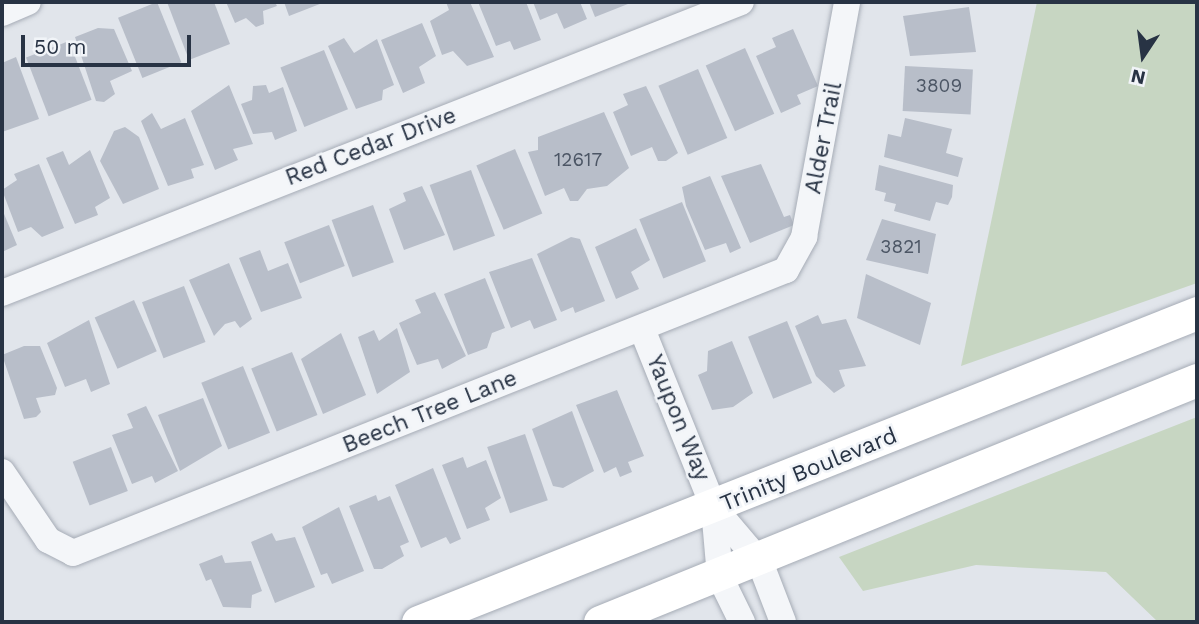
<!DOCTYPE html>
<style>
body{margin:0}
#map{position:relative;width:1199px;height:624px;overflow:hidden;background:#e1e5eb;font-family:"Work Sans",sans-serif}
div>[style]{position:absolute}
.green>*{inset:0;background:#c7d6c2}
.building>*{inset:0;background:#b8bec9;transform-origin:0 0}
.roads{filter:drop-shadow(0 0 2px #a6acb6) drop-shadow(0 0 2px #a6acb6)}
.minor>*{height:26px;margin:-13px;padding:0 13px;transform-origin:13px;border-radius:13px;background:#f4f6f9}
.major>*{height:33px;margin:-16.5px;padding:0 16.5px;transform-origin:16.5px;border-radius:16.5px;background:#fff}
span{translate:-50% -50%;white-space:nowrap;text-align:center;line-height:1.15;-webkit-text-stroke:5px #f1f4f8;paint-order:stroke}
.number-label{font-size:19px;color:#4c5665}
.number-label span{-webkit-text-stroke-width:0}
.street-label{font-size:23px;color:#283344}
.frame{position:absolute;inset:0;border:4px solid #283344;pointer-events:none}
.north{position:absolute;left:1108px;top:21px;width:70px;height:70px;-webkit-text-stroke:5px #f1f4f8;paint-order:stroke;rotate:193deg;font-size:19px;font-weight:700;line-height:28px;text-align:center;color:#283344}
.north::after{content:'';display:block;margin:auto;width:24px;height:32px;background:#283344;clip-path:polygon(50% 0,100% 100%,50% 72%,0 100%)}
.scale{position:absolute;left:21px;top:35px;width:170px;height:32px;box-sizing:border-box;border:4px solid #283344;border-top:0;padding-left:9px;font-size:21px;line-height:24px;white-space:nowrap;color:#283344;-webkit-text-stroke:5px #f1f4f8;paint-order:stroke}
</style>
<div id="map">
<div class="green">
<div style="clip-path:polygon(1037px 2px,1197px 2px,1197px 283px,961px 366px)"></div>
<div style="clip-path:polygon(1197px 417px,1197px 622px,1158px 622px,1106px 572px,976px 565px,863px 591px,839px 557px)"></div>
</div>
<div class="building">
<div style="left:157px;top:2px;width:65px;height:42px;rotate:68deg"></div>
<div style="clip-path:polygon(167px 2px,214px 2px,230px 44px,189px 60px)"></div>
<div style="clip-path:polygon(226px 2px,275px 2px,277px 6px,263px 11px,264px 24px,256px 27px,246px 18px,235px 23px)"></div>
<div style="clip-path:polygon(284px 2px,325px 2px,289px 16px)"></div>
<div style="clip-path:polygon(446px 2px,470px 2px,494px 57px,467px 66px,453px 51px,442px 55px,430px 21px,449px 10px)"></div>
<div style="clip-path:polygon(478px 2px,526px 2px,541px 40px,514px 50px,510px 41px,496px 46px)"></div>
<div style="clip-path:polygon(533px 2px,580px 2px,587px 19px,564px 29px,557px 13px,540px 20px)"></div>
<div style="clip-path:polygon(589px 2px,633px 2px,595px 17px)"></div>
<div style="clip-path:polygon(969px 7px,976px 52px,910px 56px,903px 16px)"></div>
<div style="clip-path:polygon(422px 23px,436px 56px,419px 67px,425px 83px,403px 93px,381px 40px)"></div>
<div style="clip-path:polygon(98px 28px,114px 29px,132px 71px,110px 81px,115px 94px,104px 102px,96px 101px,75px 37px)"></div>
<div style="clip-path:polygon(793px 29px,818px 86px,797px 95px,801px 104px,781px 113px,756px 56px,776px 47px,772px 38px)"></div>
<div style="clip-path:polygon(344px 38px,354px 53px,377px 39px,394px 85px,383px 90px,382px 100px,356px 109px,328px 46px)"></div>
<div style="left:69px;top:41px;width:63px;height:46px;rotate:69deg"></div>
<div style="left:745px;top:48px;width:72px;height:43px;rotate:66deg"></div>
<div style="left:324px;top:50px;width:64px;height:47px;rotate:68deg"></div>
<div style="clip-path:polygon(16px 57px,39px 119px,2px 132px,2px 63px)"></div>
<div style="left:905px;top:66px;width:68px;height:45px;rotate:3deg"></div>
<div style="left:698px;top:69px;width:75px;height:43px;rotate:67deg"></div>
<div style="clip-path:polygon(229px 85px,253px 144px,233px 149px,238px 160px,215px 170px,191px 111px)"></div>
<div style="clip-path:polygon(266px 85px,269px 93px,283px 87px,297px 131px,275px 140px,272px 132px,253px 134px,241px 104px,252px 100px,253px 86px)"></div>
<div style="clip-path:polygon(646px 86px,678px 153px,666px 161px,658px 161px,652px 147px,631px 156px,613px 112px,628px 105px,623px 94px)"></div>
<div style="clip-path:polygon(604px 112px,629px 168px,607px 186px,587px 189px,578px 201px,570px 201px,564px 188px,545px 196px,528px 152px,538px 150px,538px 137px)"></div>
<div style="clip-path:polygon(152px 113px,161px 129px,185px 118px,204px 165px,191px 169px,194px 178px,168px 186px,141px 121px)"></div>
<div style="clip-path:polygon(905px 118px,952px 129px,946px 153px,963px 158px,958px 177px,884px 157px,888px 134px,901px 137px)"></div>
<div style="clip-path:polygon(125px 127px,139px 137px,159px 189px,123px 204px,100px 161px,114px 131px)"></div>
<div style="left:515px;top:149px;width:70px;height:42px;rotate:67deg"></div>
<div style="clip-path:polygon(90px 150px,110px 198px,95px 207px,98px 215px,75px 224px,46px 158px,63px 151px,69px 165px)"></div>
<div style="clip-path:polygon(39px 164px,64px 228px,42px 237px,31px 227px,18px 232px,2px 190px,17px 180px,14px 174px)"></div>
<div style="clip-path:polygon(761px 164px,784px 217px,790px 215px,794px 225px,750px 243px,721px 176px)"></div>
<div style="clip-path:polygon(879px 165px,953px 185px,952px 197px,948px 205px,936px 202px,930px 221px,894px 211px,896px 204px,884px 201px,886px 193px,875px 190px)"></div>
<div style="left:471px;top:170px;width:70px;height:44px;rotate:70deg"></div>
<div style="clip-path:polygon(710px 176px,741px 248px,730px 253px,726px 243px,705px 250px,686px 206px,682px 187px)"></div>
<div style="clip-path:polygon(422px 186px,445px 235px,404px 250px,389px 209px,406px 201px,403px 193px)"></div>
<div style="left:682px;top:202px;width:64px;height:46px;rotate:68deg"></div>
<div style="left:373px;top:205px;width:61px;height:44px;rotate:70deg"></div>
<div style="clip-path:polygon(2px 209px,17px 245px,2px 252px)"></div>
<div style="clip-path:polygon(882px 219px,936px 234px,928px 274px,866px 260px)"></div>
<div style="left:329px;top:225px;width:44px;height:48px;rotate:69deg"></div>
<div style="clip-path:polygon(636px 228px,650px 260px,631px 272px,639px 289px,616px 299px,595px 247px)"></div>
<div style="clip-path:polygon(571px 237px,580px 239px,605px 301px,575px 313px,573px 307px,561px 312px,537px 254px)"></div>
<div style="clip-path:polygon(260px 250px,268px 271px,288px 263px,302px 298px,261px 312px,239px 258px)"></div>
<div style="clip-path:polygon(532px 258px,557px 320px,534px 329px,530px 320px,511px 328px,489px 272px)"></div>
<div style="clip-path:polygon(229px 263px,252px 319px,240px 328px,235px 321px,225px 324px,214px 336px,189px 280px)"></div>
<div style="clip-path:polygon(866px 274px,931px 303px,920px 345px,857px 318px)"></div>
<div style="clip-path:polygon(485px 278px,505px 328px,492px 333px,487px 348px,468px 355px,444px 294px)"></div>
<div style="left:184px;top:286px;width:60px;height:45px;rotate:69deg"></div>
<div style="clip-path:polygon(435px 292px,466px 356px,442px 369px,438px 359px,417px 365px,399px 323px,421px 313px,415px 300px)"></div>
<div style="left:134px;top:300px;width:56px;height:43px;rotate:66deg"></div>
<div style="clip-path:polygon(818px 315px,822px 324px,846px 319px,866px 366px,839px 370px,845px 386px,834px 393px,816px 376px,795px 326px)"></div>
<div style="clip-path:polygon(89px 320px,110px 384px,91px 392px,86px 379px,65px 387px,47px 343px)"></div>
<div style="left:787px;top:321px;width:67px;height:42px;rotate:68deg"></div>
<div style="clip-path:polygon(397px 328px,410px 372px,377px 394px,358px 337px,374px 330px,379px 341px)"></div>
<div style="clip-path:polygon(341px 333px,366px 395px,323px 414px,301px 359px)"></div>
<div style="clip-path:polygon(732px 341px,753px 393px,733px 407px,712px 410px,698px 375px,707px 371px,708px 351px)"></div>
<div style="clip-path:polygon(24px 346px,40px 346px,57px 388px,55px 395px,36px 398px,41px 412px,36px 417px,24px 419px,2px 355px)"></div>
<div style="left:292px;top:352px;width:68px;height:44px;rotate:68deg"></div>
<div style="left:243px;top:366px;width:72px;height:45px;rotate:68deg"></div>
<div style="clip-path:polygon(617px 390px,644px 456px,628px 462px,632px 472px,620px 477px,616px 467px,604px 473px,576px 405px)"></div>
<div style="clip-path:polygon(203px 398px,222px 446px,180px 471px,158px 415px)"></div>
<div style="clip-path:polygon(146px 406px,178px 471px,155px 483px,152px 476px,132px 484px,112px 435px,133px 428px,127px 414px)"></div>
<div style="clip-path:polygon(572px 411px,594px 471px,563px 488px,553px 486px,532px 429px)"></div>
<div style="left:525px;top:434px;width:70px;height:40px;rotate:71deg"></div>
<div style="left:111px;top:447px;width:47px;height:41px;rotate:69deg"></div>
<div style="clip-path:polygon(463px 457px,467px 468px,486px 460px,501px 498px,485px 508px,490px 520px,467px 529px,442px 465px)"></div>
<div style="clip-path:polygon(433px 468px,461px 539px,450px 544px,446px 537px,421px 548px,395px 485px)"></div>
<div style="clip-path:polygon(376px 495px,378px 501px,390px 496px,409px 542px,400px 546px,404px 556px,382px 569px,374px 569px,349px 506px)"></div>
<div style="clip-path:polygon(339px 507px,364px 571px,332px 584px,327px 573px,321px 575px,302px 527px)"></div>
<div style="clip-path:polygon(272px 533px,276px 541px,295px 537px,315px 587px,275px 603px,251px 542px)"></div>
<div style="clip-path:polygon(222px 555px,225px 563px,251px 561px,262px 591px,252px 595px,251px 608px,223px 607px,211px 579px,206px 581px,199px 564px)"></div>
</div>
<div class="roads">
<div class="minor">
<div style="left:2px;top:13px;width:28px;rotate:-23deg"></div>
<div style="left:2px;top:293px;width:794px;rotate:-21.49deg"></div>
<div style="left:642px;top:329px;width:193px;rotate:68.1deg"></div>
<div style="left:714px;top:508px;width:69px;rotate:85deg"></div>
<div style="left:720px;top:577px;width:50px;rotate:63.9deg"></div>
<div style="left:2px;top:472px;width:82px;rotate:55.9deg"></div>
<div style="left:48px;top:540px;width:28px;rotate:27deg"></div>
<div style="left:73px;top:553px;width:767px;rotate:-21.65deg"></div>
<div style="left:786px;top:270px;width:38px;rotate:-61deg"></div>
<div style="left:804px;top:237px;width:239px;rotate:-79.6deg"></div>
<div style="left:714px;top:508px;width:71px;rotate:49.6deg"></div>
<div style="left:760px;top:562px;width:64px;rotate:69deg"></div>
</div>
<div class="major">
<div style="left:418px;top:622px;width:838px;rotate:-21.64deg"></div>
<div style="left:600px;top:622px;width:644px;rotate:-22.07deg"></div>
</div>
</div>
<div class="number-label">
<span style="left:939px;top:86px">3809</span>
<span style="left:578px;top:160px">12617</span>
<span style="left:901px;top:247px">3821</span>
</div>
<div class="street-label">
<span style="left:824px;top:138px;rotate:-79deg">Alder Trail</span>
<span style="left:371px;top:147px;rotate:-21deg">Red Cedar Drive</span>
<span style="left:430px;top:412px;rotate:-22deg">Beech Tree Lane</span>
<span style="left:678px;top:418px;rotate:68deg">Yaupon Way</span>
<span style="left:809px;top:470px;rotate:-22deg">Trinity Boulevard</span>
</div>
<div class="frame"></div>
<div class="north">N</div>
<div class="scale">50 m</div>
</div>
